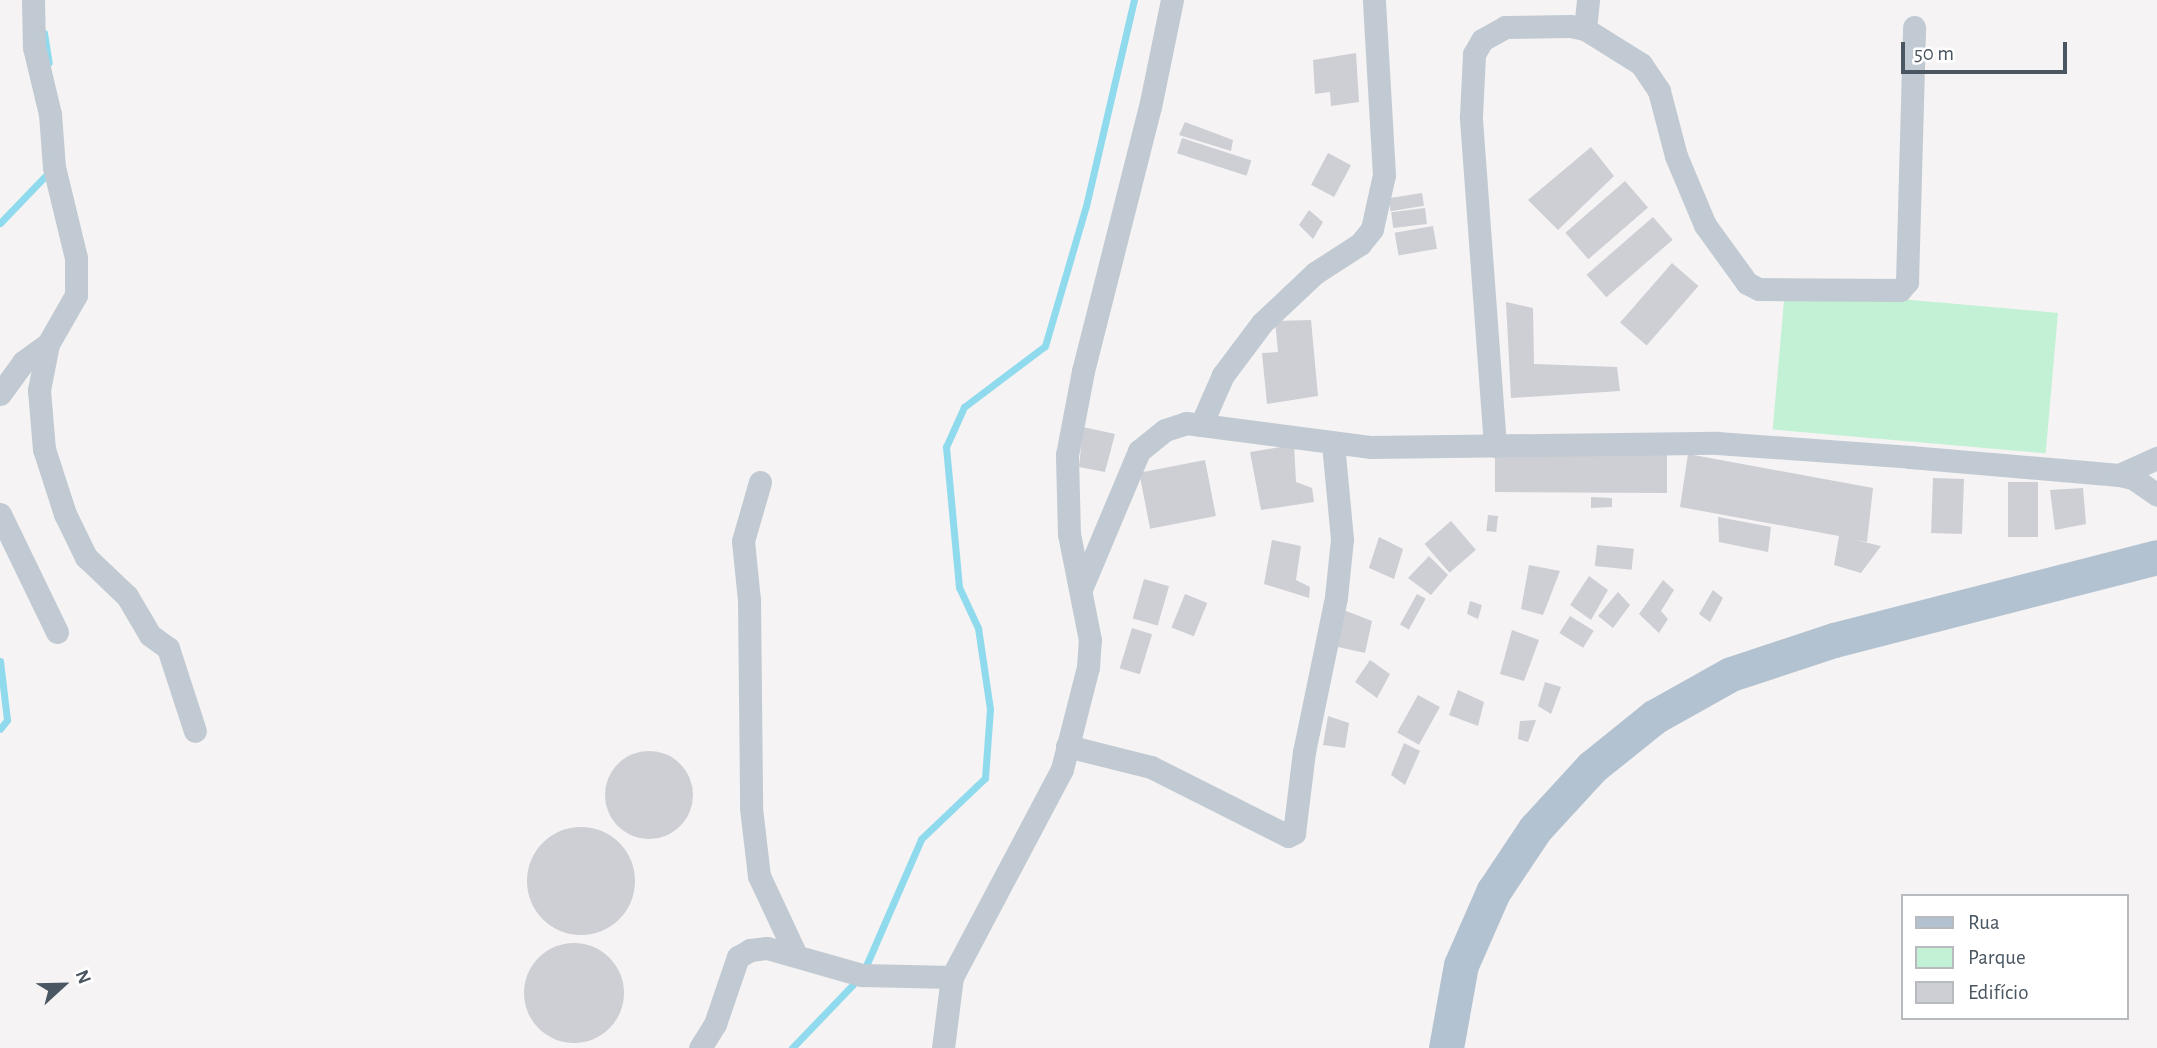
<!DOCTYPE html>
<meta charset="utf-8">
<style>
body{margin:0}
#map{position:relative;width:2157px;height:1048px;overflow:hidden;background:#f5f3f3;font-family:"Alegreya Sans",sans-serif}
div>[style]{position:absolute}
.green>*{inset:0;background:#c3f1d5;transform-origin:0 0}
.stream>*{height:7px;margin:-3.5px;padding:0 3.5px;transform-origin:3.5px;border-radius:3.5px;background:#90daee}
.building>*{inset:0;background:#cdcfd5;transform-origin:0 0}
.round{border-radius:50%}
.street>*{height:23px;margin:-11.5px;padding:0 11.5px;transform-origin:11.5px;border-radius:11.5px;background:#c1cad2}
.primary>*{height:35px;margin:-17.5px;padding:0 17.5px;transform-origin:17.5px;border-radius:17.5px;background:#b3c2d1}
span{translate:-50% -50%;white-space:nowrap;text-align:center;line-height:1.15;-webkit-text-stroke:6px #fff;paint-order:stroke}
.legend{position:absolute;left:1901px;top:894px;width:228px;height:126px;box-sizing:border-box;background:#fff;border:2px solid #b7bbc0;margin:0;padding:9px 12px;list-style:none;font-size:21px;color:#4a5661}
.legend li{display:flex;align-items:center;gap:14px;height:35px}
.legend b{width:35px;border:2px solid #b7bbc0}
.north{position:absolute;left:28px;top:950px;width:70px;height:70px;-webkit-text-stroke:5px #fff;paint-order:stroke;rotate:68deg;font-size:19px;font-weight:700;line-height:28px;text-align:center;color:#4a5661}
.north::after{content:'';display:block;margin:auto;width:24px;height:32px;background:#4a5661;clip-path:polygon(50% 0,100% 100%,50% 72%,0 100%)}
.scale{position:absolute;left:1901px;top:42px;width:166px;height:32px;box-sizing:border-box;border:4px solid #4a5661;border-top:0;padding-left:9px;font-size:21px;line-height:24px;white-space:nowrap;color:#4a5661;-webkit-text-stroke:5px #fff;paint-order:stroke}
</style>
<div id="map">
<div class="green">
<div style="left:1785px;top:289px;width:274px;height:141px;rotate:5deg"></div>
</div>
<div class="stream">
<div style="left:44px;top:33px;width:30px;rotate:81deg"></div>
<div style="left:0;top:223px;width:74px;rotate:-46.1deg"></div>
<div style="left:0;top:661px;width:59px;rotate:83.2deg"></div>
<div style="left:7px;top:720px;width:11px;rotate:128deg"></div>
<div style="left:792px;top:1048px;width:101px;rotate:-46.2deg"></div>
<div style="left:862px;top:975px;width:148px;rotate:-66.5deg"></div>
<div style="left:921px;top:839px;width:88px;rotate:-43.6deg"></div>
<div style="left:985px;top:778px;width:69px;rotate:-85.9deg"></div>
<div style="left:990px;top:709px;width:82px;rotate:-98.4deg"></div>
<div style="left:978px;top:628px;width:45px;rotate:-114.9deg"></div>
<div style="left:959px;top:587px;width:141px;rotate:-95.3deg"></div>
<div style="left:946px;top:447px;width:44px;rotate:-65.8deg"></div>
<div style="left:964px;top:407px;width:101px;rotate:-37deg"></div>
<div style="left:1045px;top:346px;width:146px;rotate:-73.7deg"></div>
<div style="left:1086px;top:206px;width:212px;rotate:-76.9deg"></div>
</div>
<div class="building">
<div style="clip-path:polygon(1356px 53px,1359px 102px,1331px 106px,1330px 92px,1315px 94px,1313px 60px)"></div>
<div style="clip-path:polygon(1185px 122px,1233px 140px,1231px 151px,1179px 135px)"></div>
<div style="left:1182px;top:138px;width:73px;height:16px;rotate:18deg"></div>
<div style="clip-path:polygon(1591px 147px,1614px 176px,1558px 230px,1528px 200px)"></div>
<div style="left:1328px;top:153px;width:26px;height:36px;rotate:28deg"></div>
<div style="left:1625px;top:181px;width:35px;height:79px;rotate:49deg"></div>
<div style="left:1422px;top:193px;width:13px;height:34px;rotate:81deg"></div>
<div style="left:1425px;top:208px;width:16px;height:34px;rotate:83deg"></div>
<div style="clip-path:polygon(1309px 210px,1323px 222px,1313px 239px,1299px 225px)"></div>
<div style="left:1653px;top:217px;width:30px;height:88px;rotate:49deg"></div>
<div style="left:1433px;top:226px;width:23px;height:39px;rotate:80deg"></div>
<div style="left:1672px;top:263px;width:35px;height:79px;rotate:41deg"></div>
<div style="clip-path:polygon(1506px 302px,1533px 308px,1534px 364px,1617px 367px,1620px 391px,1511px 398px)"></div>
<div style="clip-path:polygon(1311px 320px,1318px 396px,1267px 404px,1262px 353px,1278px 352px,1275px 321px)"></div>
<div style="clip-path:polygon(1083px 427px,1115px 434px,1105px 472px,1079px 467px)"></div>
<div style="clip-path:polygon(1294px 445px,1296px 482px,1312px 488px,1314px 502px,1261px 510px,1250px 452px)"></div>
<div style="clip-path:polygon(1495px 446px,1667px 454px,1667px 493px,1495px 492px)"></div>
<div style="clip-path:polygon(1688px 454px,1873px 488px,1867px 542px,1855px 540px,1881px 546px,1861px 573px,1834px 565px,1839px 536px,1680px 507px)"></div>
<div style="left:1205px;top:460px;width:57px;height:67px;rotate:79deg"></div>
<div style="left:1933px;top:478px;width:31px;height:55px;rotate:2deg"></div>
<div style="left:2008px;top:482px;width:30px;height:55px"></div>
<div style="clip-path:polygon(2083px 488px,2086px 524px,2055px 530px,2050px 490px)"></div>
<div style="clip-path:polygon(1591px 497px,1612px 498px,1612px 507px,1591px 508px)"></div>
<div style="left:1488px;top:515px;width:10px;height:16px;rotate:6deg"></div>
<div style="clip-path:polygon(1718px 517px,1771px 527px,1768px 552px,1719px 542px)"></div>
<div style="left:1451px;top:521px;width:38px;height:35px;rotate:49deg"></div>
<div style="clip-path:polygon(1379px 537px,1403px 549px,1394px 579px,1369px 568px)"></div>
<div style="clip-path:polygon(1272px 540px,1301px 546px,1296px 580px,1310px 587px,1309px 598px,1264px 584px)"></div>
<div style="left:1597px;top:545px;width:37px;height:21px;rotate:6deg"></div>
<div style="clip-path:polygon(1429px 556px,1448px 575px,1431px 595px,1408px 578px)"></div>
<div style="clip-path:polygon(1529px 565px,1560px 571px,1543px 615px,1521px 609px)"></div>
<div style="clip-path:polygon(1589px 576px,1608px 590px,1591px 620px,1570px 605px)"></div>
<div style="left:1144px;top:579px;width:26px;height:41px;rotate:16deg"></div>
<div style="clip-path:polygon(1663px 580px,1674px 590px,1661px 611px,1668px 619px,1659px 633px,1639px 614px)"></div>
<div style="clip-path:polygon(1713px 590px,1723px 598px,1710px 622px,1699px 614px)"></div>
<div style="clip-path:polygon(1618px 592px,1630px 605px,1613px 628px,1598px 616px)"></div>
<div style="left:1185px;top:594px;width:24px;height:36px;rotate:22deg"></div>
<div style="left:1417px;top:594px;width:10px;height:35px;rotate:29deg"></div>
<div style="clip-path:polygon(1470px 601px,1482px 605px,1478px 619px,1467px 614px)"></div>
<div style="clip-path:polygon(1341px 609px,1372px 621px,1365px 653px,1334px 646px)"></div>
<div style="left:1570px;top:616px;width:28px;height:20px;rotate:32deg"></div>
<div style="left:1132px;top:628px;width:21px;height:42px;rotate:17deg"></div>
<div style="clip-path:polygon(1512px 630px,1539px 640px,1524px 681px,1500px 674px)"></div>
<div style="clip-path:polygon(1370px 660px,1390px 674px,1377px 698px,1355px 682px)"></div>
<div style="clip-path:polygon(1545px 682px,1561px 687px,1551px 714px,1538px 706px)"></div>
<div style="clip-path:polygon(1458px 690px,1484px 702px,1478px 726px,1449px 715px)"></div>
<div style="left:1418px;top:695px;width:25px;height:43px;rotate:29deg"></div>
<div style="clip-path:polygon(1328px 716px,1349px 723px,1345px 748px,1323px 745px)"></div>
<div style="clip-path:polygon(1536px 720px,1528px 742px,1518px 739px,1520px 721px)"></div>
<div style="clip-path:polygon(1404px 743px,1420px 751px,1405px 785px,1391px 775px)"></div>
<div class="round" style="left:605px;top:751px;width:88px;height:88px"></div>
<div class="round" style="left:527px;top:827px;width:108px;height:108px"></div>
<div class="round" style="left:524px;top:943px;width:100px;height:100px"></div>
</div>
<div class="street">
<div style="left:33px;top:0;width:47px;rotate:88.8deg"></div>
<div style="left:34px;top:47px;width:69px;rotate:76.6deg"></div>
<div style="left:50px;top:114px;width:53px;rotate:85.7deg"></div>
<div style="left:54px;top:167px;width:94px;rotate:76.4deg"></div>
<div style="left:76px;top:258px;width:37px;rotate:90deg"></div>
<div style="left:76px;top:295px;width:56px;rotate:119.7deg"></div>
<div style="left:48px;top:344px;width:47px;rotate:101.1deg"></div>
<div style="left:39px;top:390px;width:59px;rotate:85.2deg"></div>
<div style="left:44px;top:449px;width:68px;rotate:72.1deg"></div>
<div style="left:65px;top:514px;width:48px;rotate:64deg"></div>
<div style="left:86px;top:557px;width:57px;rotate:43.6deg"></div>
<div style="left:127px;top:596px;width:45px;rotate:59.5deg"></div>
<div style="left:150px;top:635px;width:22px;rotate:36deg"></div>
<div style="left:168px;top:648px;width:87px;rotate:72deg"></div>
<div style="left:1585px;top:29px;width:29px;rotate:-84deg"></div>
<div style="left:0;top:394px;width:39px;rotate:-54deg"></div>
<div style="left:23px;top:362px;width:31px;rotate:-36deg"></div>
<div style="left:1201px;top:425px;width:55px;rotate:-66.3deg"></div>
<div style="left:1223px;top:375px;width:65px;rotate:-53.1deg"></div>
<div style="left:1262px;top:323px;width:73px;rotate:-43.3deg"></div>
<div style="left:1315px;top:273px;width:54px;rotate:-32.8deg"></div>
<div style="left:1360px;top:244px;width:19px;rotate:-51deg"></div>
<div style="left:1372px;top:229px;width:55px;rotate:-77.5deg"></div>
<div style="left:1384px;top:175px;width:175px;rotate:-93.3deg"></div>
<div style="left:1495px;top:446px;width:331px;rotate:-94.2deg"></div>
<div style="left:1471px;top:116px;width:62px;rotate:-87.2deg"></div>
<div style="left:1474px;top:54px;width:16px;rotate:-60deg"></div>
<div style="left:1482px;top:40px;width:26px;rotate:-29deg"></div>
<div style="left:1505px;top:27px;width:65px;rotate:-0.9deg"></div>
<div style="left:1570px;top:26px;width:15px;rotate:11deg"></div>
<div style="left:1585px;top:29px;width:66px;rotate:32deg"></div>
<div style="left:1641px;top:64px;width:32px;rotate:56deg"></div>
<div style="left:1659px;top:91px;width:67px;rotate:75.3deg"></div>
<div style="left:1676px;top:156px;width:75px;rotate:67.2deg"></div>
<div style="left:1705px;top:225px;width:72px;rotate:54.1deg"></div>
<div style="left:1747px;top:283px;width:13px;rotate:27deg"></div>
<div style="left:1759px;top:289px;width:141px;rotate:0.4deg"></div>
<div style="left:1900px;top:290px;width:11px;rotate:-49deg"></div>
<div style="left:1907px;top:282px;width:255px;rotate:-88.4deg"></div>
<div style="left:2119px;top:475px;width:42px;rotate:-24.1deg"></div>
<div style="left:760px;top:482px;width:61px;rotate:106.1deg"></div>
<div style="left:743px;top:541px;width:59px;rotate:84.2deg"></div>
<div style="left:749px;top:600px;width:208px;rotate:89.4deg"></div>
<div style="left:751px;top:808px;width:68px;rotate:83.3deg"></div>
<div style="left:759px;top:876px;width:87px;rotate:64.9deg"></div>
<div style="left:0;top:514px;width:131px;rotate:64.2deg"></div>
<div style="left:1081px;top:589px;width:150px;rotate:-67.2deg"></div>
<div style="left:1139px;top:451px;width:33px;rotate:-39deg"></div>
<div style="left:1165px;top:430px;width:22px;rotate:-18deg"></div>
<div style="left:1186px;top:423px;width:187px;rotate:7.4deg"></div>
<div style="left:1371px;top:447px;width:346px;rotate:-0.7deg"></div>
<div style="left:1717px;top:443px;width:194px;rotate:4.1deg"></div>
<div style="left:1910px;top:457px;width:210px;rotate:4.9deg"></div>
<div style="left:2119px;top:475px;width:14px;rotate:12deg"></div>
<div style="left:2133px;top:478px;width:29px;rotate:35deg"></div>
<div style="left:1067px;top:746px;width:87px;rotate:14deg"></div>
<div style="left:1151px;top:767px;width:153px;rotate:26.7deg"></div>
<div style="left:1288px;top:836px;width:7px;rotate:-27deg"></div>
<div style="left:1294px;top:833px;width:82px;rotate:-83deg"></div>
<div style="left:1304px;top:752px;width:158px;rotate:-78.3deg"></div>
<div style="left:1336px;top:597px;width:58px;rotate:-84.1deg"></div>
<div style="left:1342px;top:539px;width:96px;rotate:-95.4deg"></div>
<div style="left:700px;top:1048px;width:28px;rotate:-58deg"></div>
<div style="left:715px;top:1024px;width:71px;rotate:-71.1deg"></div>
<div style="left:738px;top:957px;width:14px;rotate:-30deg"></div>
<div style="left:750px;top:950px;width:17px;rotate:-7deg"></div>
<div style="left:767px;top:948px;width:99px;rotate:15.9deg"></div>
<div style="left:862px;top:975px;width:90px;rotate:1.3deg"></div>
<div style="left:952px;top:977px;width:235px;rotate:-62.1deg"></div>
<div style="left:1062px;top:769px;width:105px;rotate:-75.7deg"></div>
<div style="left:1088px;top:667px;width:27px;rotate:-86deg"></div>
<div style="left:1090px;top:640px;width:108px;rotate:-101.2deg"></div>
<div style="left:1069px;top:534px;width:79px;rotate:-91.5deg"></div>
<div style="left:1067px;top:455px;width:86px;rotate:-79.2deg"></div>
<div style="left:1083px;top:371px;width:272px;rotate:-75.8deg"></div>
<div style="left:1150px;top:107px;width:109px;rotate:-78.4deg"></div>
<div style="left:943px;top:1048px;width:72px;rotate:-82.8deg"></div>
</div>
<div class="primary">
<div style="left:1446px;top:1048px;width:84px;rotate:-79.8deg"></div>
<div style="left:1461px;top:965px;width:80px;rotate:-66.3deg"></div>
<div style="left:1493px;top:892px;width:76px;rotate:-56.3deg"></div>
<div style="left:1535px;top:829px;width:84px;rotate:-47.4deg"></div>
<div style="left:1592px;top:767px;width:80px;rotate:-38.9deg"></div>
<div style="left:1654px;top:717px;width:88px;rotate:-29.2deg"></div>
<div style="left:1731px;top:674px;width:108px;rotate:-18.3deg"></div>
<div style="left:1834px;top:640px;width:333px;rotate:-14.4deg"></div>
</div>
<ul class="legend">
<li><b style="height:9px;background:#b3c2d1"></b>Rua</li>
<li><b style="height:19px;background:#c3f1d5"></b>Parque</li>
<li><b style="height:19px;background:#cdcfd5"></b>Edifício</li>
</ul>
<div class="north">N</div>
<div class="scale">50 m</div>
</div>
